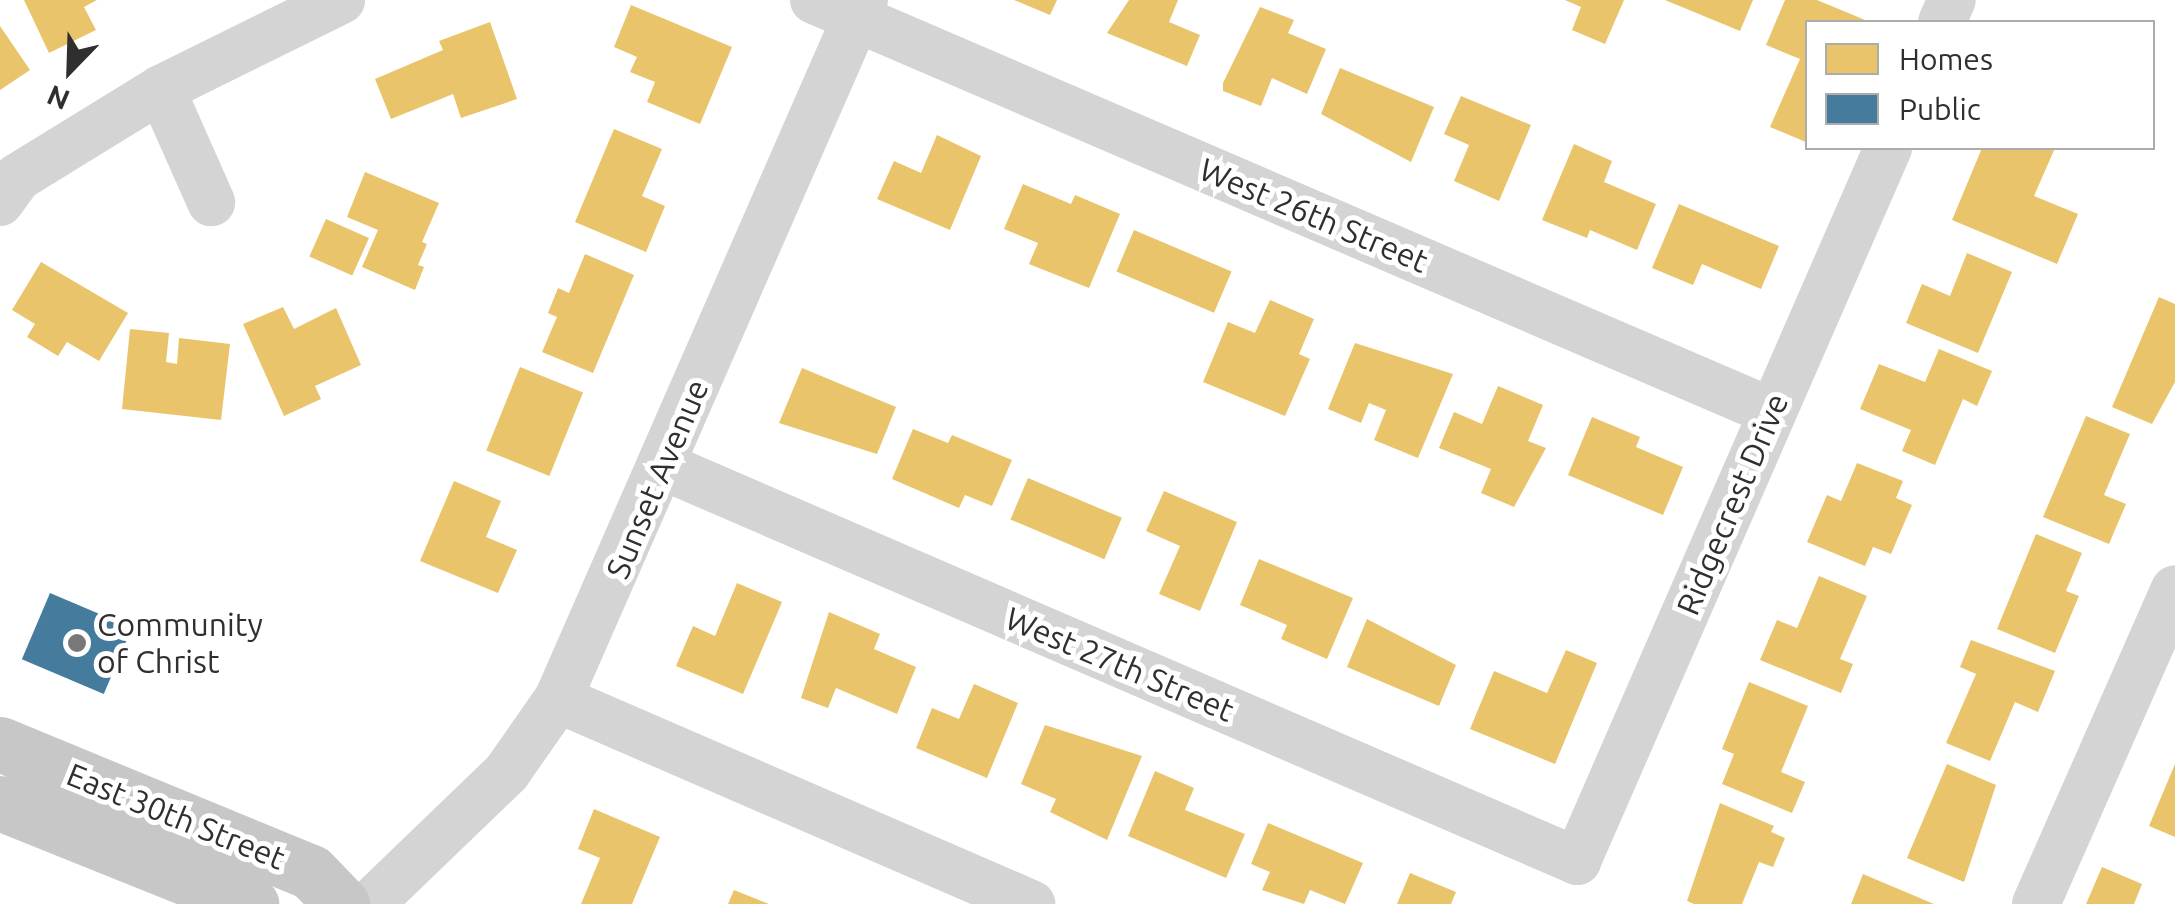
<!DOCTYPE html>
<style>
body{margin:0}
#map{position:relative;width:2175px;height:904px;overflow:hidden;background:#fff;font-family:Ubuntu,sans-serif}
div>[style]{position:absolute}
.homes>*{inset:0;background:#e9c46a;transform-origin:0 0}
.public>*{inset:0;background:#457b9d;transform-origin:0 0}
.minor>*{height:48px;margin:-24px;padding:0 24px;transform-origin:24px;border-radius:24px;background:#d4d4d4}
.major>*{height:55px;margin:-27.5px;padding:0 27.5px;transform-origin:27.5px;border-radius:27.5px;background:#c7c7c7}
.dots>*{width:28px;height:28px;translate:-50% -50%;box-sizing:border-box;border:5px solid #fff;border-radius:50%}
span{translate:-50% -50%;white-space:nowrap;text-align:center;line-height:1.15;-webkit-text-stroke:10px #fff;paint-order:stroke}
.street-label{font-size:32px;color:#2f2f2f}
.poi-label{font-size:32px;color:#2f2f2f}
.left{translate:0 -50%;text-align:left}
.legend{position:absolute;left:1805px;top:20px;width:350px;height:130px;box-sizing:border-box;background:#fff;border:2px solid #acacac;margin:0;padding:12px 18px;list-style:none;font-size:30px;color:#2f2f2f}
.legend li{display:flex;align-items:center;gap:20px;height:50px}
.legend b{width:50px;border:2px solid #acacac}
.north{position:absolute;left:20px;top:20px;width:100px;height:100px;-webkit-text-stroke:8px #fff;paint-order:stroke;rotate:203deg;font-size:28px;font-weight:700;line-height:40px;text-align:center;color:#2f2f2f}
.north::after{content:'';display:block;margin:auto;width:35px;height:45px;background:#2f2f2f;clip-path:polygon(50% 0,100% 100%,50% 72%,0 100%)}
</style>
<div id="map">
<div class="homes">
<div style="clip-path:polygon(24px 0,97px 0,84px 7px,96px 30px,49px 53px)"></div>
<div style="clip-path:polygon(1014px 0,1057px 0,1050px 15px)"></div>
<div style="clip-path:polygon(1129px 0,1178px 0,1169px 22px,1200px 35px,1187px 66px,1107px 33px)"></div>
<div style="clip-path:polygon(1565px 0,1624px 0,1605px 44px,1572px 30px,1581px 7px)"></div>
<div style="clip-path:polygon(1665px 0,1753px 0,1740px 31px)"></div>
<div style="clip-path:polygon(1785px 0,1817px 0,1870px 22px,1808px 22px,1808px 143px,1770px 127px,1800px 59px,1766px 45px)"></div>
<div style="clip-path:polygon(631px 5px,732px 47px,700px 124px,647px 102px,655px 82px,630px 72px,637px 57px,614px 47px)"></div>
<div style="clip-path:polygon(1260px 7px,1294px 20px,1288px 33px,1326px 49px,1307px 94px,1272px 78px,1261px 106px,1223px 91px,1223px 83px)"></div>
<div style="clip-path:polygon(490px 22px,517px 99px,461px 118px,453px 94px,391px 119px,375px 79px,443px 50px,439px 41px)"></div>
<div style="clip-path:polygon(0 26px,30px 70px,0 90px)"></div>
<div style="clip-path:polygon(1340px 68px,1434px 107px,1411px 162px,1321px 114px)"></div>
<div style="clip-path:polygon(1461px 96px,1531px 125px,1499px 201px,1454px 181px,1469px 145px,1444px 134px)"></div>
<div style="clip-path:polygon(614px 129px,662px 149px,642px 196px,665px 206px,646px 252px,575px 222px)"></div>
<div style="clip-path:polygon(937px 135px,981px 156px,950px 230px,877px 199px,894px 161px,921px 173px)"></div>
<div style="clip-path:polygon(1574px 144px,1612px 161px,1604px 182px,1656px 204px,1637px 250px,1590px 230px,1587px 238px,1542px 220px)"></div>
<div style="clip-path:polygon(1982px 148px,2055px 148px,2034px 196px,2078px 214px,2057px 264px,1952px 220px)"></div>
<div style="clip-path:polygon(365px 172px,439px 203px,422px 242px,427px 244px,418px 265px,424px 267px,415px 290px,362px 267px,378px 230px,347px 217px)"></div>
<div style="clip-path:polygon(1023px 184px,1071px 204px,1075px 195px,1120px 214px,1089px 288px,1029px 264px,1038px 243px,1004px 229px)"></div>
<div style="clip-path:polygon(1679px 204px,1779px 246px,1761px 289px,1702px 264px,1693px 285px,1652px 268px)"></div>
<div style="left:326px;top:219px;width:47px;height:41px;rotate:24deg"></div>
<div style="left:1134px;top:230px;width:106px;height:45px;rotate:23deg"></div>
<div style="clip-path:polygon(1967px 253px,2012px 272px,1978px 353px,1906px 323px,1922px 284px,1950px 296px)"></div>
<div style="clip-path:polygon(585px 254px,634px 275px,593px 373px,542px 352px,557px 317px,548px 313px,558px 288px,569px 293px)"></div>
<div style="clip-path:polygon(41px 262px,128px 313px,99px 361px,67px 342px,58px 356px,27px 337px,35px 324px,12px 310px)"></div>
<div style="clip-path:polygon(2159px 297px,2175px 304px,2175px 382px,2152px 424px,2112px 407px)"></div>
<div style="clip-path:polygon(1270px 300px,1314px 319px,1299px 354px,1310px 359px,1285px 416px,1203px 382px,1228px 322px,1255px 333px)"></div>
<div style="clip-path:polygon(283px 307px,294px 329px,336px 308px,361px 365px,315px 386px,321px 399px,284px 416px,243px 324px)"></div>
<div style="clip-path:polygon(130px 329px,169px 333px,166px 362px,177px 364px,179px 338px,230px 344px,221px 420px,122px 409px)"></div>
<div style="clip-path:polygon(1355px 343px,1453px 374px,1418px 458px,1374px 440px,1386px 410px,1369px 403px,1361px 423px,1328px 409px)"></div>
<div style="clip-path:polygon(1939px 349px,1992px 371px,1977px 406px,1963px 399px,1935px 465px,1902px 451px,1911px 430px,1860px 409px,1879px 364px,1925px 382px)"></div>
<div style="left:520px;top:367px;width:68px;height:90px;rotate:22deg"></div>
<div style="clip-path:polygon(802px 368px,896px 407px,877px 454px,779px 423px)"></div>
<div style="clip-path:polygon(1498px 386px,1543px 405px,1528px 441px,1546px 448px,1514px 507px,1481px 493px,1491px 469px,1439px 448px,1454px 412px,1482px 424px)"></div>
<div style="clip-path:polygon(2086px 416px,2130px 434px,2104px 495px,2126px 504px,2109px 544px,2043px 517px)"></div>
<div style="clip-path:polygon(1592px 417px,1640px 437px,1636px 447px,1683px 467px,1663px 515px,1568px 475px)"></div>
<div style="clip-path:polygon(913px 429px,948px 443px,952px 435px,1012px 460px,992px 506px,965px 495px,959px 508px,892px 479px)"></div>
<div style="clip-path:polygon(1857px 463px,1903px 481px,1896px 498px,1912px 505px,1891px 554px,1873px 547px,1865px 566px,1807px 542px,1827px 495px,1841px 501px)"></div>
<div style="left:1028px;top:478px;width:102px;height:45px;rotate:23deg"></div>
<div style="clip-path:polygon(454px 481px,501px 501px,486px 537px,517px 550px,498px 593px,420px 561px)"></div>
<div style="clip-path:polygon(1164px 491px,1237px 522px,1200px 611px,1159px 594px,1180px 546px,1146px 531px)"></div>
<div style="clip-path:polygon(2036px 534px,2082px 553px,2066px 591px,2079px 596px,2055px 653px,1997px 629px)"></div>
<div style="clip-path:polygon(1259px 559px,1353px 598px,1327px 659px,1281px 639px,1287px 625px,1240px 605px)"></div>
<div style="clip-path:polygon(1819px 576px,1867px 596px,1840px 659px,1853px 664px,1841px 693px,1760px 660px,1777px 620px,1797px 628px)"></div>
<div style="clip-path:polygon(737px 583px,782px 602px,743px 694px,676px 666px,693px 626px,715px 636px)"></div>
<div style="clip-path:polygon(829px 612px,880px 634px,874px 649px,916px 667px,897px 714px,836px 688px,828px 708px,801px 698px)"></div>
<div style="clip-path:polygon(1367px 619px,1456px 665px,1439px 706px,1347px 667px)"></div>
<div style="clip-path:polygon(1971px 640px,2055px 671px,2038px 712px,2015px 702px,1990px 761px,1946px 743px,1976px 674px,1960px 667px)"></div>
<div style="clip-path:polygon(1566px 650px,1597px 663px,1555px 764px,1470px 729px,1494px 671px,1547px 693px)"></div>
<div style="clip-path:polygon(1749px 682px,1808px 706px,1781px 772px,1805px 782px,1792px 813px,1722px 784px,1734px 754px,1722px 749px)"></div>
<div style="clip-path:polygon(974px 684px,1018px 703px,987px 778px,916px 748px,932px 708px,959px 719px)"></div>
<div style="clip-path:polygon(1045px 725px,1142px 756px,1107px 840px,1050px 812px,1056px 799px,1021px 784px)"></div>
<div style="clip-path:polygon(1947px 764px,1996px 785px,1964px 882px,1907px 858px)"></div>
<div style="clip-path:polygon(2175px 764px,2175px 837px,2149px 826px)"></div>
<div style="clip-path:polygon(1155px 771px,1194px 788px,1185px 810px,1245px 834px,1226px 878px,1128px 836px)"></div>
<div style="clip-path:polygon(1720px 803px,1774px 826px,1771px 832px,1785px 838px,1773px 867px,1759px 862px,1742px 904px,1694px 904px,1687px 901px)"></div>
<div style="clip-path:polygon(594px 809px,660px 837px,632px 904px,581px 904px,600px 858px,578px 849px)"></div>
<div style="clip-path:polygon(1268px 823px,1363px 863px,1345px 904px,1310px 890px,1304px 904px,1262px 890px,1270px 872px,1251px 864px)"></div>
<div style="clip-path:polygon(2102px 867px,2142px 884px,2134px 904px,2086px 904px)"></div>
<div style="clip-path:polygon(1410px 873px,1456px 892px,1451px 904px,1397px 904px)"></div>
<div style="clip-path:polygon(1863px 874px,1934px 904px,1851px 904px)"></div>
<div style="clip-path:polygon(734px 890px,769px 904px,728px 904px)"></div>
</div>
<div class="public">
<div style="left:50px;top:593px;width:89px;height:72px;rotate:23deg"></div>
</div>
<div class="minor">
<div style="left:814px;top:0;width:1043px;rotate:23.27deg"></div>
<div style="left:1942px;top:22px;width:24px;rotate:-66deg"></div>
<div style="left:161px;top:89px;width:124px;rotate:66.1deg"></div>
<div style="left:0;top:202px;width:31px;rotate:-54deg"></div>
<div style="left:18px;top:177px;width:168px;rotate:-31.6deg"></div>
<div style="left:161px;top:89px;width:201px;rotate:-26.3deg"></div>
<div style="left:663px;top:466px;width:996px;rotate:23.37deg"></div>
<div style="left:1577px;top:861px;width:778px;rotate:-66.43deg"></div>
<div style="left:558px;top:699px;width:516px;rotate:23.43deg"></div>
<div style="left:370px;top:904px;width:190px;rotate:-43.9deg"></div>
<div style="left:507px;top:772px;width:89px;rotate:-55.1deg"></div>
<div style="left:558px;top:699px;width:763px;rotate:-66.36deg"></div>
<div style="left:2036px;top:904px;width:344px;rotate:-66.2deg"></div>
</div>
<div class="major">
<div style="left:0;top:744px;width:336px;rotate:22.4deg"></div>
<div style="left:311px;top:872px;width:45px;rotate:45.9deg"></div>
<div style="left:0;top:803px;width:271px;rotate:21.9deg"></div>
</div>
<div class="dots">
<div style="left:77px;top:643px;background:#787878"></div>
</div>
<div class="street-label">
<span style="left:1314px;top:215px;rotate:23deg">West 26th Street</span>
<span style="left:657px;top:479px;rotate:-67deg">Sunset Avenue</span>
<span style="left:1732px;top:504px;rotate:-67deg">Ridgecrest Drive</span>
<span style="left:1120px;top:664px;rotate:23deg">West 27th Street</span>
<span style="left:176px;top:816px;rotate:22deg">East 30th Street</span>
</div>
<div class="poi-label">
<span class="left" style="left:97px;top:643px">Community<br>of Christ</span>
</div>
<ul class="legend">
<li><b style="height:28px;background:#e9c46a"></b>Homes</li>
<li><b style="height:28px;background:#457b9d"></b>Public</li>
</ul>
<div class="north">N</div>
</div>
